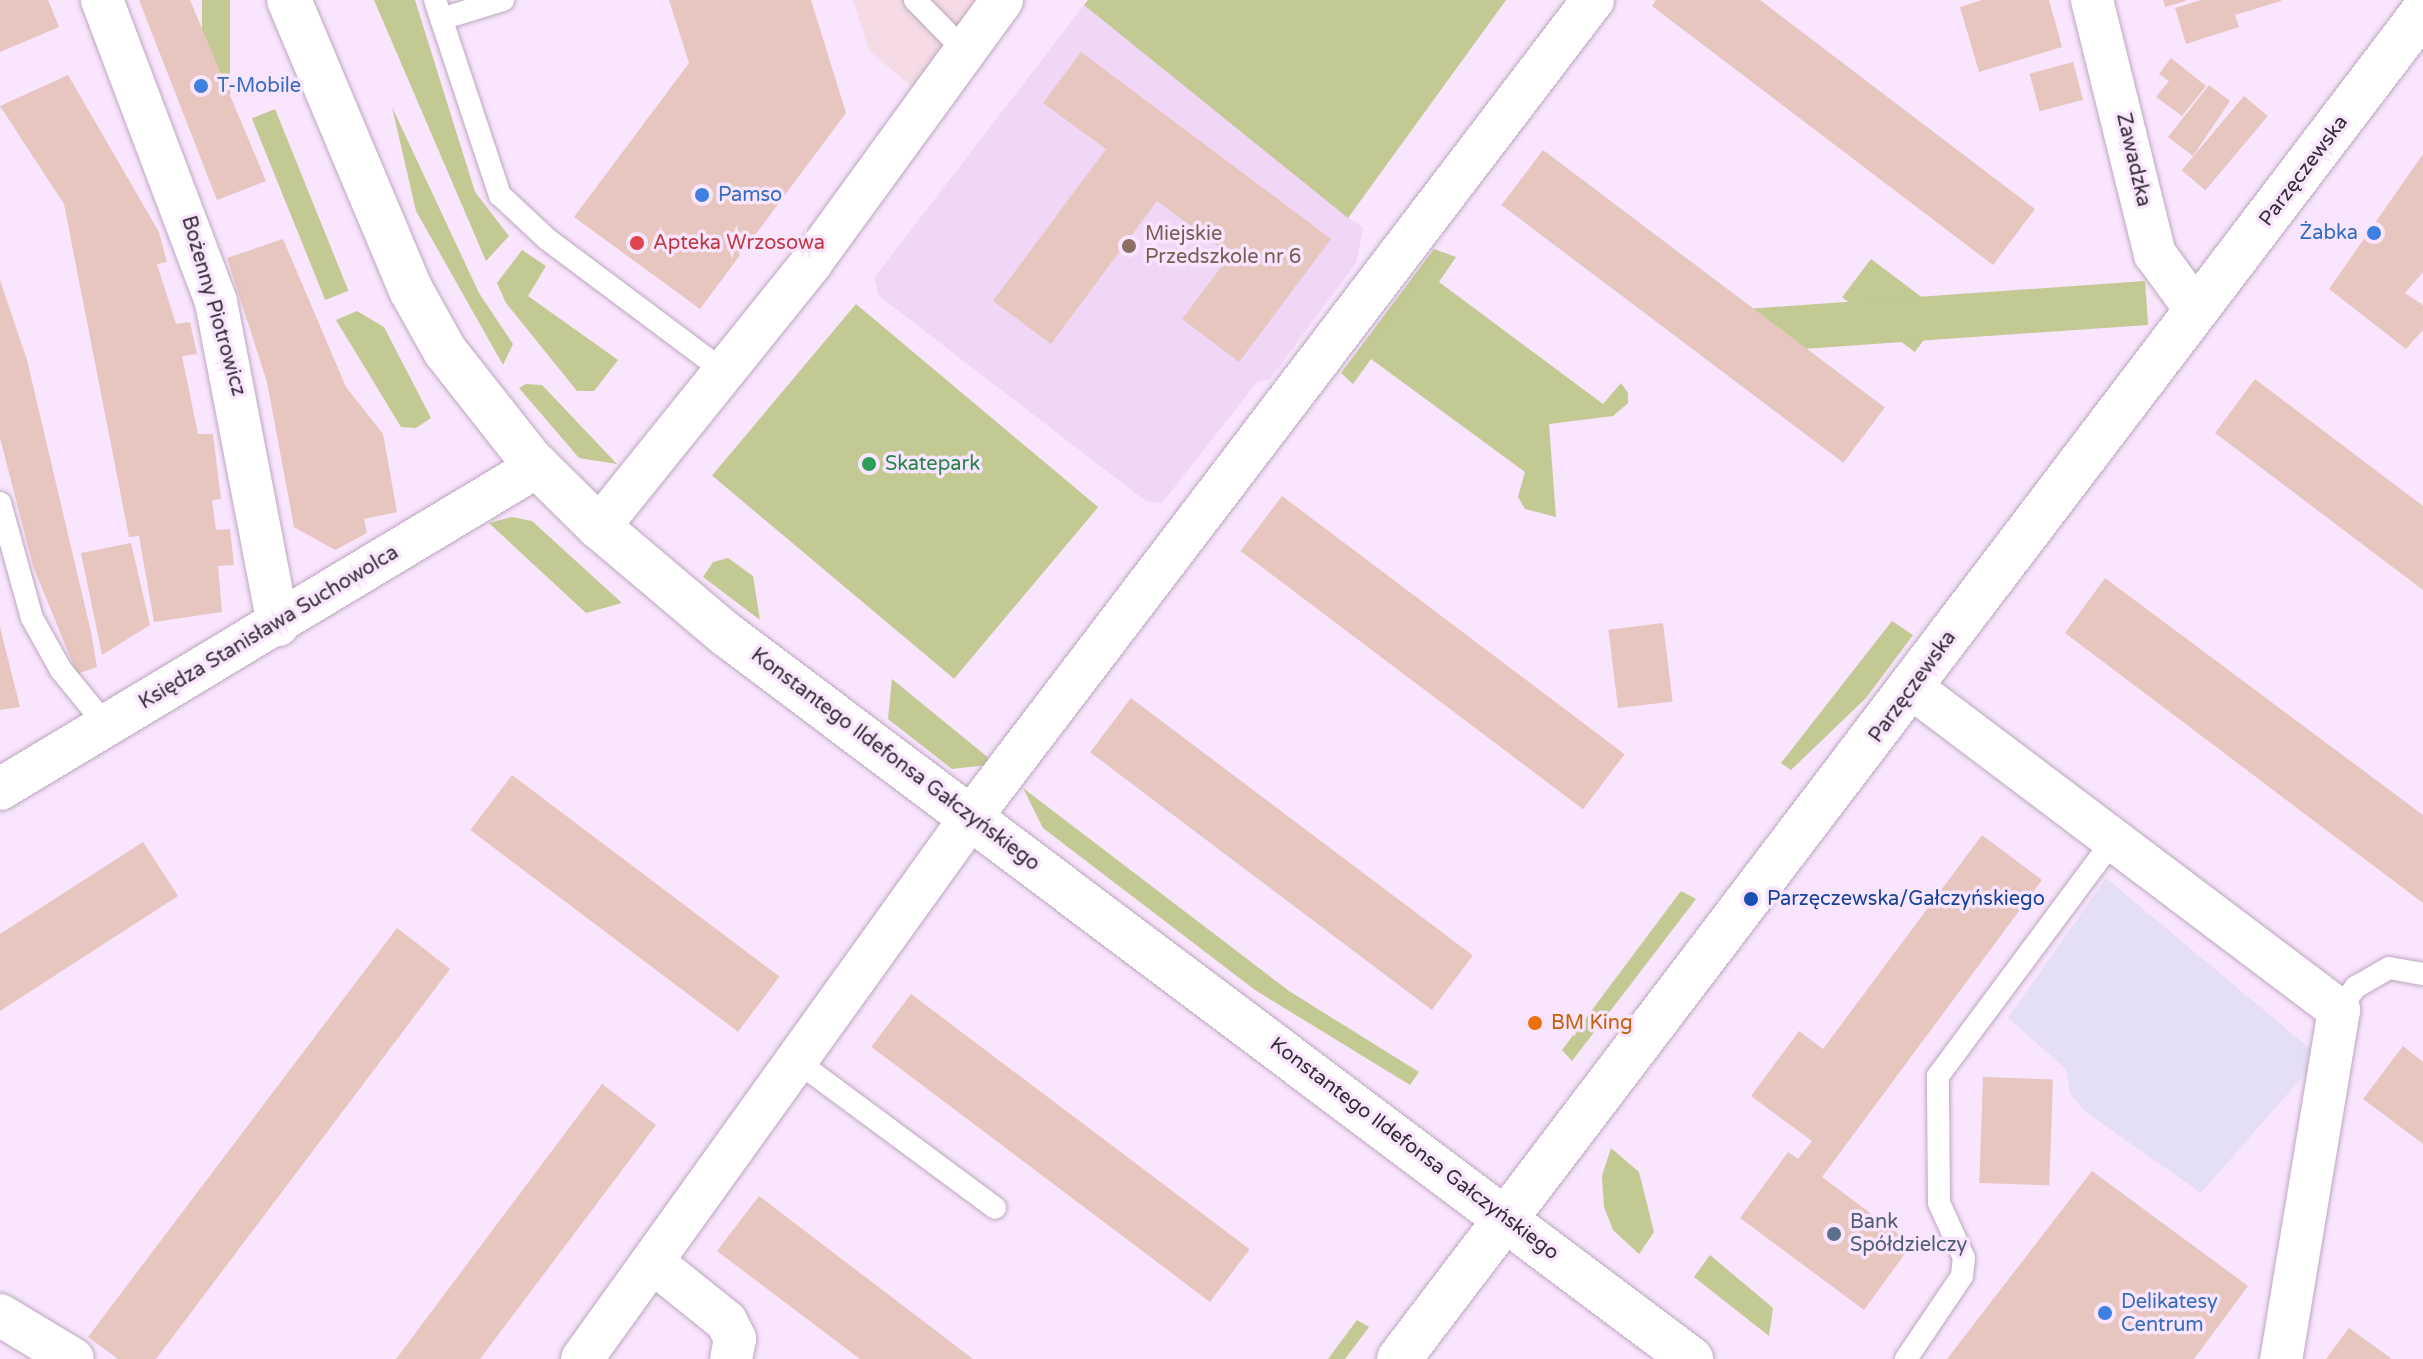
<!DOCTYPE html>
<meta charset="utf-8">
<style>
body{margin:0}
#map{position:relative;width:2423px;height:1359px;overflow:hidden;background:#f9e5fd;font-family:"Varela Round",sans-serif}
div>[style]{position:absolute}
.commercial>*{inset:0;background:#e5dff5}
.industrial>*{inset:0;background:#f4dbe5}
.built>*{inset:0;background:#f0d7f5}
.green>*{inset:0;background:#c3c992;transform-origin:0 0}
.building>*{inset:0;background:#e7c6bf;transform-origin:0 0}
.roads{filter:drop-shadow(0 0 2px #bca8bf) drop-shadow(0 0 2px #bca8bf)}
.service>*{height:22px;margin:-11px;padding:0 11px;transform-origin:11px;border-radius:11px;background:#fff}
.minor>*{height:42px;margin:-21px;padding:0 21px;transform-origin:21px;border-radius:21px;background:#fff}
.tertiary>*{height:44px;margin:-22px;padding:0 22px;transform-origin:22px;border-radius:22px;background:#fff}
.dots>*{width:22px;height:22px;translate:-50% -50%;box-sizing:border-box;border:4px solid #f9e5fd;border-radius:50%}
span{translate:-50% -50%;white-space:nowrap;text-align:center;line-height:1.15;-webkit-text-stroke:7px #f9e5fd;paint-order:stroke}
.shop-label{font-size:20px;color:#366cbe}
.left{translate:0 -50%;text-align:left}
.right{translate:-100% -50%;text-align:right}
.street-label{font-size:20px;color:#342c36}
.education-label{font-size:20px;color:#785e54}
.health-label{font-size:20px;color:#be3a42}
.leisure-label{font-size:20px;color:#27864d}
.transit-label{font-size:20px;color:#164399}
.food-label{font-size:20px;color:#c56008}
.service-label{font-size:20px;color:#4e5e75}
</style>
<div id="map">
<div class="commercial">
<div style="clip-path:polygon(2106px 878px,2320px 1057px,2201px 1193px,2087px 1113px,2070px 1094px,2066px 1069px,2008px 1018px)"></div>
</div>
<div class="industrial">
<div style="clip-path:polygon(853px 0,983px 0,914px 89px,869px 50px)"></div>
</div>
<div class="built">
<div style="clip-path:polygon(1088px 0,1506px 0,1348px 217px,1363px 228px,1356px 263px,1269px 380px,1258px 381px,1162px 503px,1147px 502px,879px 296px,874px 278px)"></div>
</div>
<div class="green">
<div style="left:202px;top:0;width:28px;height:117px"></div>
<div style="clip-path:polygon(374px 0,415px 0,475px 192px,509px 236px,486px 261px)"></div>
<div style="clip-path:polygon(1088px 0,1506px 0,1348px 218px,1084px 5px)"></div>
<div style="clip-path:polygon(392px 107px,479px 293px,513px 344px,503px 365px,416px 211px)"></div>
<div style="left:275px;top:109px;width:196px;height:25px;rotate:68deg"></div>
<div style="clip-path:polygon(1434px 249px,1456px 257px,1439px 282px,1603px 404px,1621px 383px,1628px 393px,1628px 403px,1613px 416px,1549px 424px,1556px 517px,1525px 509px,1518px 497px,1525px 472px,1371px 359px,1353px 384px,1341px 373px)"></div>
<div style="clip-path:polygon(522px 250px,546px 266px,528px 296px,618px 360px,594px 391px,577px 391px,506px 303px,497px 283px)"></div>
<div style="left:1871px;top:259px;width:91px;height:48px;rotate:37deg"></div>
<div style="left:2145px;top:281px;width:44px;height:400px;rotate:86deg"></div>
<div style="left:856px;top:304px;width:316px;height:224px;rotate:40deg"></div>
<div style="clip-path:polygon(357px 311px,384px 327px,431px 418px,416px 428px,401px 427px,336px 320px)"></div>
<div style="clip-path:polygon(526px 384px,542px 385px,617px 464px,579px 458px,519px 388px)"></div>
<div style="clip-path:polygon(512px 517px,532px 521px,622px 603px,586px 613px,489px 523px)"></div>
<div style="clip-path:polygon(728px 558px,753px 576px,760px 620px,703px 577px,713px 562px)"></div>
<div style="clip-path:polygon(1892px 621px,1913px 635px,1866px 698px,1791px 770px,1781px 763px)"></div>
<div style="clip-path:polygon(892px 679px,996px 764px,952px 769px,888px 719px)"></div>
<div style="clip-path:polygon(1023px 788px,1289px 991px,1419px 1072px,1410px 1085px,1255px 990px,1043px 828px)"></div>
<div style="clip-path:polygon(1681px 891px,1696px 899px,1572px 1061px,1562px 1050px)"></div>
<div style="clip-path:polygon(1611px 1148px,1639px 1172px,1654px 1232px,1639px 1254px,1613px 1230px,1604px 1207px,1602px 1176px)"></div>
<div style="clip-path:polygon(1710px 1255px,1773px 1308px,1769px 1336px,1694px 1277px)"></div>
<div style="clip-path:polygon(1357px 1320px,1369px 1327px,1345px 1359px,1328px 1359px)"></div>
</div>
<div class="building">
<div style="clip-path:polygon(0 0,48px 0,59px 27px,0 52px)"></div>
<div style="clip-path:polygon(139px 0,190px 0,266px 181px,217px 200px)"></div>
<div style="clip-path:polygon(669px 0,811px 0,846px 113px,700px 309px,574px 217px,689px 63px)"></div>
<div style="clip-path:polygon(1656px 0,1760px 0,2035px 209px,1993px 265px,1652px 6px)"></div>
<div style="clip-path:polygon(1982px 0,2049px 0,2062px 47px,1979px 72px,1960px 7px)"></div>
<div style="clip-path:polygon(2163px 0,2186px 0,2186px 1px,2165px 7px)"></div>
<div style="clip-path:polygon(2201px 0,2281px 0,2281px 1px,2235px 15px,2239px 27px,2186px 44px,2175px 8px)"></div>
<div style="clip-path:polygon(1081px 52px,1331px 239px,1239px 362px,1182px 319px,1230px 255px,1157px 201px,1051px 344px,993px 301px,1106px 149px,1043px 103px)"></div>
<div style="clip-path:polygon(2171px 58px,2206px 86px,2182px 116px,2156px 97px,2169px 81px,2159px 74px)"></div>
<div style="left:2073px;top:62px;width:39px;height:45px;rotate:75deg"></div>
<div style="clip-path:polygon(68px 75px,159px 232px,167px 262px,157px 264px,176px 324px,190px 322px,197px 354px,182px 356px,198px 434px,213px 434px,221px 499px,212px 500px,216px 530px,230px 529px,234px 565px,218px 566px,222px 612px,154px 622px,139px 536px,129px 537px,64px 204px,0 106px)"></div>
<div style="clip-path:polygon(2209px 85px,2230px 101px,2193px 156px,2168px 137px)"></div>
<div style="left:2244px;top:96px;width:31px;height:97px;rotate:40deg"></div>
<div style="left:1543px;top:150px;width:428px;height:69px;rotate:37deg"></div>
<div style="clip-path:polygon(2423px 154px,2423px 272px,2405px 293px,2423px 305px,2423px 330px,2406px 349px,2329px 289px)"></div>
<div style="clip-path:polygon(283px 239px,346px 387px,383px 434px,397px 512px,364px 519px,367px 533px,335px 550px,294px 527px,267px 382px,227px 258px)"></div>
<div style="clip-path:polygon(0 280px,27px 360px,91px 632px,97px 667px,77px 674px,33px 566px,0 438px)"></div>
<div style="clip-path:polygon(2255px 379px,2423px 506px,2423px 590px,2215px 433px)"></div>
<div style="left:1282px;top:496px;width:429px;height:69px;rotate:37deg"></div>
<div style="clip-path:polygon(131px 543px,150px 625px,102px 655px,81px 553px)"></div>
<div style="clip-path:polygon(2105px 578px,2423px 815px,2423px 903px,2065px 633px)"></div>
<div style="left:1663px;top:623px;width:79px;height:55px;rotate:83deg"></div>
<div style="clip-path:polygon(0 627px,20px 707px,0 710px)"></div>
<div style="left:1131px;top:698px;width:428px;height:68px;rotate:37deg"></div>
<div style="left:512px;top:775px;width:335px;height:69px;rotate:37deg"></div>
<div style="clip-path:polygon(1982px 835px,2042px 880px,1822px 1177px,1912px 1244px,1864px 1310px,1740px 1218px,1788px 1152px,1798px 1159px,1812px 1141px,1751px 1096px,1799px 1031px,1823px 1049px)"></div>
<div style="clip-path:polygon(143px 842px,178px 896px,0 1011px,0 934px)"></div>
<div style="clip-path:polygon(397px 928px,450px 969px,156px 1359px,118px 1359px,88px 1337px)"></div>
<div style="left:911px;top:994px;width:424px;height:66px;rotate:37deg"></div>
<div style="clip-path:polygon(2403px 1046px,2423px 1062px,2423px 1144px,2363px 1099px)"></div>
<div style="left:1983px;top:1077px;width:70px;height:106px;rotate:2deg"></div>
<div style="clip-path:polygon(602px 1084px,656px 1125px,480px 1359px,396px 1359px)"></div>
<div style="clip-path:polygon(2092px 1171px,2248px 1286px,2194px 1359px,1947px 1359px)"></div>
<div style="clip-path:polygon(759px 1196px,973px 1359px,860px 1359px,717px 1251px)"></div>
<div style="clip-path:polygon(2349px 1328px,2392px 1359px,2326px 1359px)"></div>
</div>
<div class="roads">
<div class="service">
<div style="left:435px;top:0;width:206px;rotate:71.6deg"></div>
<div style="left:500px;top:195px;width:64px;rotate:43.1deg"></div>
<div style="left:547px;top:239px;width:222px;rotate:36.8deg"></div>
<div style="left:915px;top:0;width:70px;rotate:45.6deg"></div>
<div style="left:441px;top:19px;width:65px;rotate:-17deg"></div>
<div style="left:0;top:503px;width:119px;rotate:74.5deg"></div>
<div style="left:32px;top:618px;width:60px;rotate:60.9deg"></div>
<div style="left:61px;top:670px;width:71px;rotate:50.7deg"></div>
<div style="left:2339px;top:1010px;width:29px;rotate:-54deg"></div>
<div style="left:2356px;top:987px;width:38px;rotate:-30deg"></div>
<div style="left:2389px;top:968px;width:35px;rotate:10deg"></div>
<div style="left:798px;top:1062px;width:245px;rotate:36.5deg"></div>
<div style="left:1906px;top:1359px;width:100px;rotate:-56deg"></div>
<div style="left:1962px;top:1276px;width:18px;rotate:-84deg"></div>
<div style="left:1964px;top:1258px;width:60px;rotate:-114.4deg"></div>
<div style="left:1939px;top:1203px;width:127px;rotate:-90.5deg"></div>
<div style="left:1938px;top:1076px;width:292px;rotate:-53.4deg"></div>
</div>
<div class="minor">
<div style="left:102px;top:0;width:323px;rotate:69.3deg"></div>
<div style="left:216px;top:302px;width:329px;rotate:79.1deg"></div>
<div style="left:2092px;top:0;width:262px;rotate:76.1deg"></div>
<div style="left:2155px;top:254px;width:68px;rotate:54deg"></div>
<div style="left:599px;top:527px;width:339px;rotate:-51.2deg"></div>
<div style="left:811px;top:263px;width:325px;rotate:-54deg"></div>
<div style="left:1912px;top:688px;width:535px;rotate:37.02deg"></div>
<div style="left:2339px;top:1010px;width:354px;rotate:99.4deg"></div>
<div style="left:0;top:789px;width:628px;rotate:-30.98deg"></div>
<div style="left:655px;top:1264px;width:91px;rotate:38.8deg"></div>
<div style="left:726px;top:1321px;width:20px;rotate:63deg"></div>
<div style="left:735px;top:1339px;width:20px;rotate:101deg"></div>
<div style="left:0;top:1315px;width:85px;rotate:31.1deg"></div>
<div style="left:582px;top:1359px;width:667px;rotate:-54.33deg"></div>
<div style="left:971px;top:817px;width:1027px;rotate:-52.72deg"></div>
</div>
<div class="tertiary">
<div style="left:289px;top:0;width:315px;rotate:67.2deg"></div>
<div style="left:411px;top:290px;width:70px;rotate:60.9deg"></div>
<div style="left:445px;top:351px;width:137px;rotate:51.8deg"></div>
<div style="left:530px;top:459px;width:97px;rotate:44.6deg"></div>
<div style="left:599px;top:527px;width:167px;rotate:40.2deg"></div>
<div style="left:727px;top:635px;width:1206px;rotate:36.91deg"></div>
<div style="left:1399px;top:1359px;width:1692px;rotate:-52.76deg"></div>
</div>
</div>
<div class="dots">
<div style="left:201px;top:86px;background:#3f7fe0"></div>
<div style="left:702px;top:195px;background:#3f7fe0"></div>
<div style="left:2374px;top:233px;background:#3f7fe0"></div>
<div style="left:637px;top:243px;background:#e0444e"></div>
<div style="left:1129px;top:246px;background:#8d6e63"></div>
<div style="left:869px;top:464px;background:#2e9e5b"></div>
<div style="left:1751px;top:899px;background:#1a4fb4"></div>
<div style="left:1535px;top:1023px;background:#e8710a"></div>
<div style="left:1834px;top:1234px;background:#5c6f8a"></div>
<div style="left:2105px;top:1313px;background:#3f7fe0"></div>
</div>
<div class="shop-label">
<span class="left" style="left:217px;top:86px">T-Mobile</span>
<span class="left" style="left:718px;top:195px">Pamso</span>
<span class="right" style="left:2358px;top:233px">Żabka</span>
<span class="left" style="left:2121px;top:1314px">Delikatesy<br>Centrum</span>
</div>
<div class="street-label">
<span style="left:2133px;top:160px;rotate:77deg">Zawadzka</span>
<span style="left:2304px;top:171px;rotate:-53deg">Parzęczewska</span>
<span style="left:213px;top:306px;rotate:74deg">Bożenny Piotrowicz</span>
<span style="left:269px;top:628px;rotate:-31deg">Księdza Stanisława Suchowolca</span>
<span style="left:1913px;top:687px;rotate:-54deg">Parzęczewska</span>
<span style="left:895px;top:760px;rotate:37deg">Konstantego Ildefonsa Gałczyńskiego</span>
<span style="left:1414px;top:1149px;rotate:37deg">Konstantego Ildefonsa Gałczyńskiego</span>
</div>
<div class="education-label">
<span class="left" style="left:1145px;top:246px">Miejskie<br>Przedszkole nr 6</span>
</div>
<div class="health-label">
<span class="left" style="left:653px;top:243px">Apteka Wrzosowa</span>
</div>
<div class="leisure-label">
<span class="left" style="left:885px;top:464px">Skatepark</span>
</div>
<div class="transit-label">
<span class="left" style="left:1767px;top:899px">Parzęczewska/Gałczyńskiego</span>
</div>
<div class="food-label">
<span class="left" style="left:1551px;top:1023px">BM King</span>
</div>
<div class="service-label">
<span class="left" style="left:1850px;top:1234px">Bank<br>Spółdzielczy</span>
</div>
</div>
